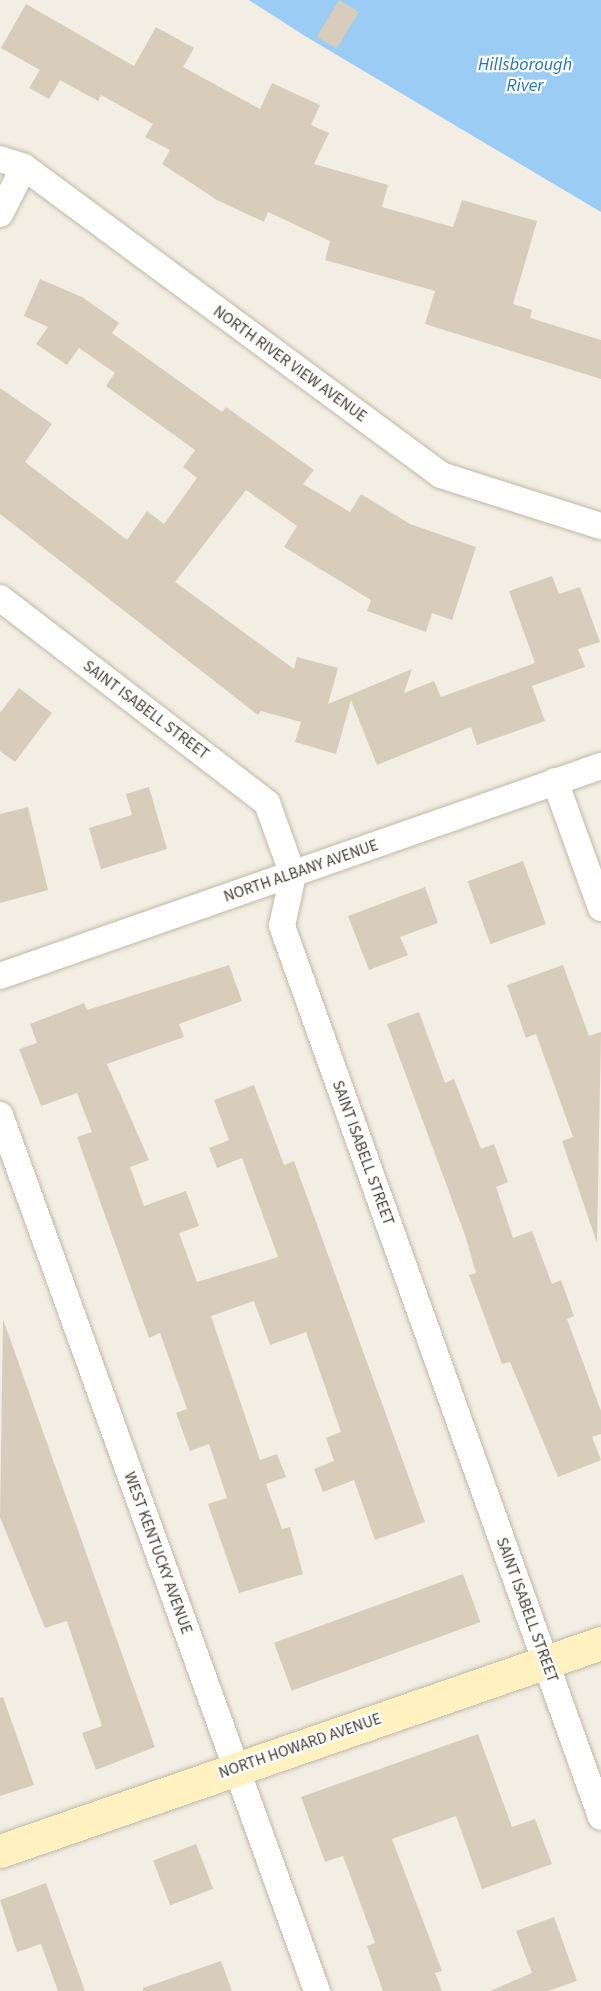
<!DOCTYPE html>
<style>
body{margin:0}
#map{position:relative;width:601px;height:1991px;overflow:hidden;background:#f3eee3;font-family:"Source Sans 3",sans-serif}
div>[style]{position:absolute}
.water>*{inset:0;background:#9accf4}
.building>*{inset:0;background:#d8cdba;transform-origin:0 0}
.roads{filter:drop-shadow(0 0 2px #c1b9a8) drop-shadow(0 0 2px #c1b9a8)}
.street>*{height:26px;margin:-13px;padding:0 13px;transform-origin:13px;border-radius:13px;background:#fff}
.secondary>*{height:33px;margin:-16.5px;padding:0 16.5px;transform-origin:16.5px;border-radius:16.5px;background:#fff2c0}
span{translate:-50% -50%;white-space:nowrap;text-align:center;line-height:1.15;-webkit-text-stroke:4.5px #fff;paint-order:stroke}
.street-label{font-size:16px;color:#453e33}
.water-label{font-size:18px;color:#2674b6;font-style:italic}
</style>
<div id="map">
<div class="water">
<div style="clip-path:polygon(249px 0,601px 0,601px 212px,305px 36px)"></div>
</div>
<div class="building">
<div style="left:339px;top:0;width:23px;height:43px;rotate:31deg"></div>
<div style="clip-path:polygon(26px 4px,134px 66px,156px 27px,194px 48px,183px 67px,260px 109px,272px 83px,320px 105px,311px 125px,329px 133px,314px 164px,388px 185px,382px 207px,453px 227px,462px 200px,537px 221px,513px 304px,532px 310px,530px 318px,601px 340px,601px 379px,425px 324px,435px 291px,325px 260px,330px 241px,268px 212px,264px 222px,217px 200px,162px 164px,170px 150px,145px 137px,153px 124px,101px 95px,98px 101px,60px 80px,49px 99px,29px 88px,40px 70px,1px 48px)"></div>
<div style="clip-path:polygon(40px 279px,82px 297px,119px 323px,112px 333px,222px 412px,226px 407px,314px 470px,303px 484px,350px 512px,361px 494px,410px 524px,476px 547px,452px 620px,432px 613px,426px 632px,367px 611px,371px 600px,284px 547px,297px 526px,246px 490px,175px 582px,294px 669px,297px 657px,338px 668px,328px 704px,412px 669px,404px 693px,434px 681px,441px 697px,535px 663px,509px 591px,552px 576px,559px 594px,580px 587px,600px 642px,578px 649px,585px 667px,532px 686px,545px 721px,477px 745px,471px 727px,377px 765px,351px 700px,336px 754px,295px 742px,301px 722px,261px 711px,258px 715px,0 514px,0 388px,52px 424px,25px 462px,127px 540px,147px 511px,164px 524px,197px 478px,183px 467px,195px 450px,106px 386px,115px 373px,79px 348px,67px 365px,36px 344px,48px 327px,24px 316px)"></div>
<div style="clip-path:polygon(19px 688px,52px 713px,15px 762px,0 751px,0 713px)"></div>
<div style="clip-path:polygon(149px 787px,167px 849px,101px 869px,89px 828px,132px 815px,126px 794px)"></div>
<div style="clip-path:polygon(28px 807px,48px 890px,0 903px,0 814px)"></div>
<div style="left:523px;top:861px;width:67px;height:59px;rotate:70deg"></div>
<div style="clip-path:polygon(425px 887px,438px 923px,400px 937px,408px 955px,369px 970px,348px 916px)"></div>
<div style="clip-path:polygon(229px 965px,242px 1001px,179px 1024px,184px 1037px,107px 1064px,149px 1160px,130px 1167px,144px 1206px,186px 1191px,199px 1226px,179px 1233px,197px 1282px,278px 1257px,242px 1158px,217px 1168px,209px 1148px,229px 1140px,214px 1100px,254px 1085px,284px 1165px,294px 1161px,425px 1522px,375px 1540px,354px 1480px,323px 1492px,314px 1469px,334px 1461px,326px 1438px,341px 1432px,306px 1332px,270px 1345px,254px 1301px,211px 1316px,260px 1460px,277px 1454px,286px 1477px,266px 1484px,282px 1529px,290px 1527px,303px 1574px,239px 1593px,208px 1504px,227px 1498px,209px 1444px,190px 1451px,176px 1413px,187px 1409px,160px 1333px,149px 1338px,77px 1137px,92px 1132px,77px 1093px,41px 1106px,19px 1049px,37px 1043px,30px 1024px,84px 1003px,87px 1010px)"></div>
<div style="clip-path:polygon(563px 965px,589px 1036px,601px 1032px,597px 1243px,562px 1141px,573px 1137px,536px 1034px,526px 1038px,507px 985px)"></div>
<div style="clip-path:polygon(419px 1012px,445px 1083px,454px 1079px,481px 1149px,494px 1144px,508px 1182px,496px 1187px,513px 1238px,532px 1231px,552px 1284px,561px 1280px,574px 1316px,567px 1319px,601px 1411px,601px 1434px,592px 1437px,601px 1460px,558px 1477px,510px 1362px,502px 1364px,469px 1275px,476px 1273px,465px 1235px,387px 1024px)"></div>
<div style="clip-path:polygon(3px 1319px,155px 1747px,96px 1770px,82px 1733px,102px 1726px,67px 1621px,45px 1628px,0 1517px)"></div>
<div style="left:463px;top:1574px;width:51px;height:201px;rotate:70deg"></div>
<div style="clip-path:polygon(3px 1697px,34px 1785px,0 1796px,0 1698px)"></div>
<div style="clip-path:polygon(478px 1734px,512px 1827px,535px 1819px,552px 1864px,482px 1889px,456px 1816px,392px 1839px,442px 1971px,435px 1973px,442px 1991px,383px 1991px,367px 1946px,375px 1943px,343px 1856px,325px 1862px,301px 1797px)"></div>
<div style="left:196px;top:1844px;width:48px;height:46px;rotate:69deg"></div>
<div style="clip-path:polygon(46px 1883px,85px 1991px,58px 1991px,41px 1944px,17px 1952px,0 1900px)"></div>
<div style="clip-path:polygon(554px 1917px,577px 1981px,548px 1991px,490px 1991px,532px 1973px,516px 1931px)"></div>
<div style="clip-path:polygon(221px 1961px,232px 1991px,143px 1991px,143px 1988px)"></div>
</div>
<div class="roads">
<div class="street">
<div style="left:0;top:159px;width:25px;rotate:18deg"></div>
<div style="left:24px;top:167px;width:518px;rotate:36.45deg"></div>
<div style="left:441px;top:475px;width:168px;rotate:17.7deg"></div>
<div style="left:0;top:214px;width:53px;rotate:-62.9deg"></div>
<div style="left:0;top:598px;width:337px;rotate:37.5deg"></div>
<div style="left:267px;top:803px;width:77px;rotate:70.1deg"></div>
<div style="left:293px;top:875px;width:52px;rotate:102.2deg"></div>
<div style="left:282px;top:926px;width:946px;rotate:70.3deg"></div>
<div style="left:555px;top:781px;width:135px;rotate:70.1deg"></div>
<div style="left:0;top:976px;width:637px;rotate:-19.26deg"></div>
<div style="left:0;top:1115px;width:932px;rotate:70.11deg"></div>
</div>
<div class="secondary">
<div style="left:0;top:1851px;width:636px;rotate:-19.09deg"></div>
</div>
</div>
<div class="street-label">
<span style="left:290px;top:364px;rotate:36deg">NORTH RIVER VIEW AVENUE</span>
<span style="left:146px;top:710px;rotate:37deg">SAINT ISABELL STREET</span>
<span style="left:301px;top:871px;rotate:-19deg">NORTH ALBANY AVENUE</span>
<span style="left:363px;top:1153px;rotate:70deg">SAINT ISABELL STREET</span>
<span style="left:158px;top:1553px;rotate:70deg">WEST KENTUCKY AVENUE</span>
<span style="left:527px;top:1610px;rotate:70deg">SAINT ISABELL STREET</span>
<span style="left:300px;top:1746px;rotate:-19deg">NORTH HOWARD AVENUE</span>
</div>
<div class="water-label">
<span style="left:525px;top:76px">Hillsborough<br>River</span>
</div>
</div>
